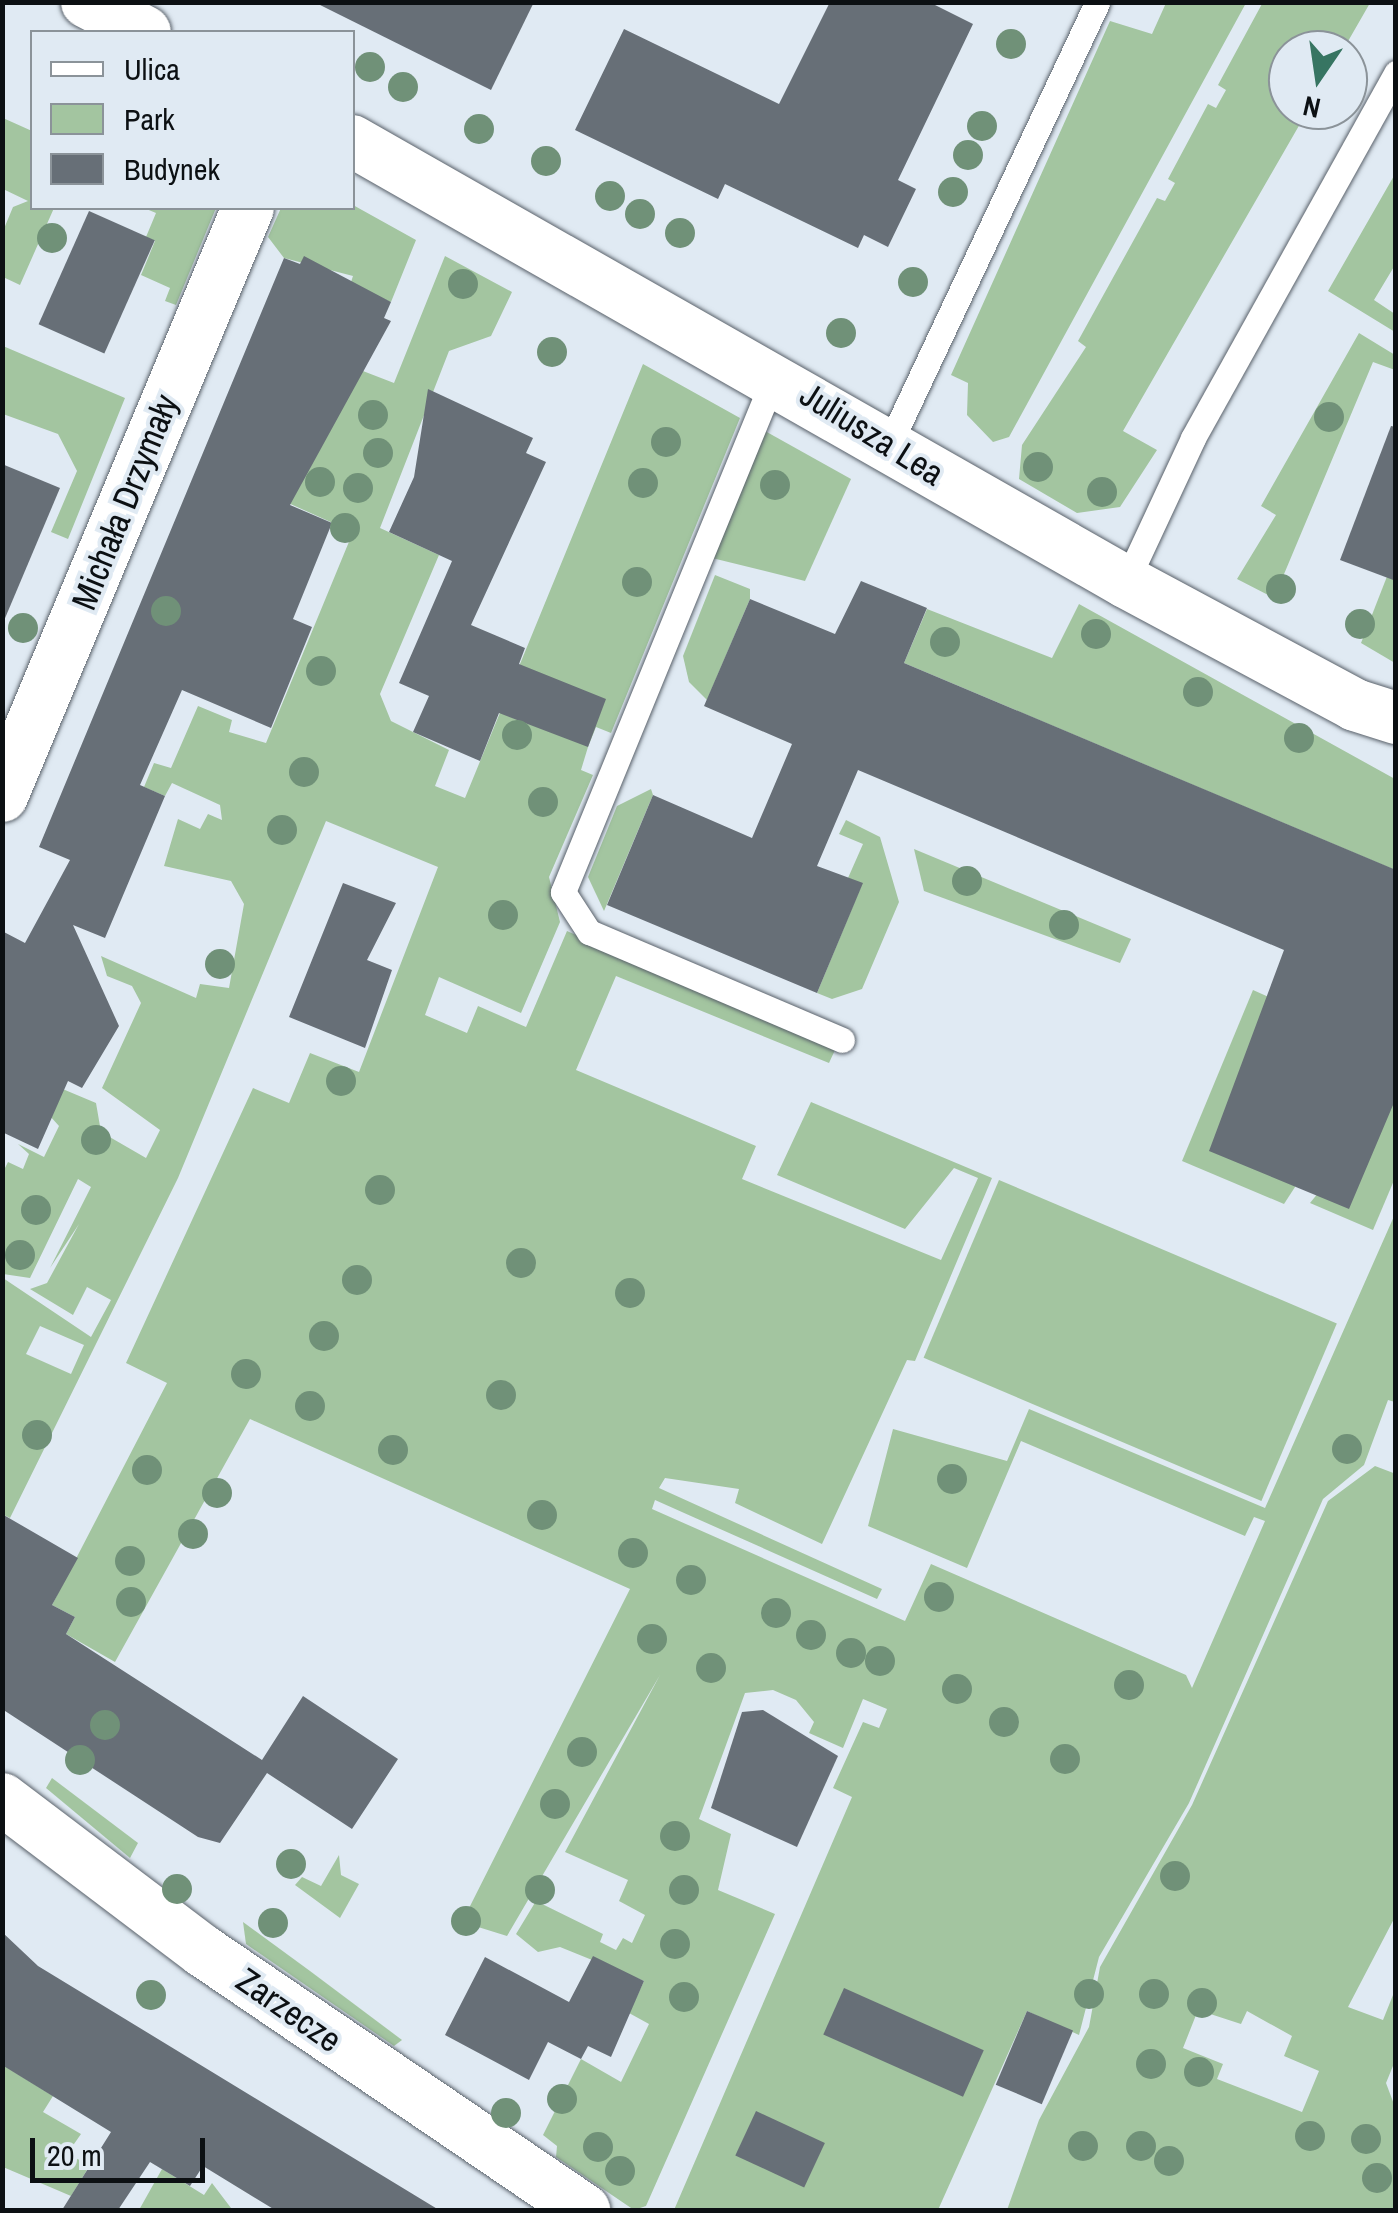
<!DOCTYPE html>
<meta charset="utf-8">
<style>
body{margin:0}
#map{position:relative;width:1398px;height:2213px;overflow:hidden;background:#e0eaf3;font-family:"Archivo Narrow",sans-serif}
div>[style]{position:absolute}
.green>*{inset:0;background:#a3c5a0;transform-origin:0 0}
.building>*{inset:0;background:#676f77;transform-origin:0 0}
.roads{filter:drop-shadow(0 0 2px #59616a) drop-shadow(0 0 2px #59616a)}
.service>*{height:25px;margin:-12.5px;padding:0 12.5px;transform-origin:12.5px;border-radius:12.5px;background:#fff}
.minor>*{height:52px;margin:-26px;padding:0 26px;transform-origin:26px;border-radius:26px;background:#fff}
.trees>*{width:30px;height:30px;margin:-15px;border-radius:50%;background:#709178}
span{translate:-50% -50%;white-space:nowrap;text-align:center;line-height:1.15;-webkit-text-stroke:8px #e0eaf3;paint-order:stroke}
.street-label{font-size:35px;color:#0c1013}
.frame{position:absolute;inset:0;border:5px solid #0c1013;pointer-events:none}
.legend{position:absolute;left:30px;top:30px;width:325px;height:180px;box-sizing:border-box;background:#e0eaf3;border:2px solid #8b9399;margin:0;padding:12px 18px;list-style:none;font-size:30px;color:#0c1013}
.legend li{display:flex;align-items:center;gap:20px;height:50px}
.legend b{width:50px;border:2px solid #8b9399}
.north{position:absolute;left:1268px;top:30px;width:100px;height:100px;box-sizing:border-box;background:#e0eaf3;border:2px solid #8b9399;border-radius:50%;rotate:193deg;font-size:28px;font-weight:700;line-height:40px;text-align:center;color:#0c1013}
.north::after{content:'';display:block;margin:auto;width:35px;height:45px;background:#377562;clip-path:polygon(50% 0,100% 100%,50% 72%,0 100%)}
.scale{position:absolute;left:30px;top:2138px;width:175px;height:45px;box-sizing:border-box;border:5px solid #0c1013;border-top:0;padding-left:12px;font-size:30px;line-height:35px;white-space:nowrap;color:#0c1013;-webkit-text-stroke:8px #e0eaf3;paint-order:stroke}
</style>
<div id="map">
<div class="green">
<div style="clip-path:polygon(1263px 2px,1370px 3px,1343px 50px,1288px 50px,1288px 110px,1308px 110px,1123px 431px,1157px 450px,1120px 507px,1077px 513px,1019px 479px,1022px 445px,1086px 347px,1078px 341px,1157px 198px,1165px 201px,1175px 183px,1168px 179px,1208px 104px,1216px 108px,1226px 90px,1218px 85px)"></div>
<div style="clip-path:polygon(1166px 3px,1246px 3px,1009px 437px,993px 442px,967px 415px,968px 383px,951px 375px,1110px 21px,1152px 34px)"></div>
<div style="clip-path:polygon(3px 118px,32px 131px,32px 208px,54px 208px,20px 285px,3px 277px,3px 231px,13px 207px,28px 201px,3px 189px)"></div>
<div style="clip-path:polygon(1395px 174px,1395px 265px,1374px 300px,1395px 314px,1395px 332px,1328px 291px)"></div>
<div style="clip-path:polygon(353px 205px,416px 240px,391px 302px,350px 285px,353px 276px,284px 258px,268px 237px,281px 208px)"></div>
<div style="clip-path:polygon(144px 208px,216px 208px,176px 305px,165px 301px,170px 288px,141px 275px,155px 241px,146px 237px,156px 213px)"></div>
<div style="clip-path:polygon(evenodd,445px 256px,512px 292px,491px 336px,449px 351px,380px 528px,439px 555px,380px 694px,391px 721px,449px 750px,435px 786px,465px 798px,643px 364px,740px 418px,611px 733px,596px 727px,588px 747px,581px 770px,593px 775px,549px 877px,560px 922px,521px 1013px,439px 977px,425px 1015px,467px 1033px,478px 1006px,526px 1027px,567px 931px,835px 1050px,829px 1063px,616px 976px,576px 1070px,756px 1146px,742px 1179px,941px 1260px,978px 1178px,954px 1168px,905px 1229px,777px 1175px,811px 1102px,992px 1178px,915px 1361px,907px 1360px,822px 1544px,735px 1503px,739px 1489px,665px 1478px,659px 1488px,882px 1589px,877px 1599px,655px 1500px,652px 1509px,905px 1621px,931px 1564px,1186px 1675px,1192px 1688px,1265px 1521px,1254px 1517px,1245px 1536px,1021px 1441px,967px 1568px,868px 1526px,893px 1429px,1007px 1461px,1029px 1409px,1265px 1508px,1395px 1214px,1395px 1402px,1388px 1400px,1364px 1465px,1323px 1499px,1189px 1803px,1099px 1957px,1079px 2035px,1027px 2011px,938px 2210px,674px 2210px,852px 1797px,833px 1788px,863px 1722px,879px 1728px,887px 1709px,863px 1699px,843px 1748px,809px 1733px,814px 1722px,796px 1700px,773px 1690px,745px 1693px,699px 1819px,731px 1834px,718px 1890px,775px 1914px,646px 2206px,634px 2210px,556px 2157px,557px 2146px,543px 2135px,581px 2059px,621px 2082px,649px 2024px,629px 2013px,644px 1981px,560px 1947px,538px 1952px,516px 1934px,536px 1901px,603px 1934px,600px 1942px,616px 1950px,623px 1938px,632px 1943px,645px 1915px,619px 1901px,628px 1880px,565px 1852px,660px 1675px,507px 1936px,462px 1922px,630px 1589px,250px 1419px,115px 1662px,66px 1634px,75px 1617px,52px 1605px,167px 1383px,126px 1363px,253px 1088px,289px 1103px,310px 1053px,359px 1072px,438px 867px,326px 821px,178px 1178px,10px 1518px,2px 1514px,3px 1278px,91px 1337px,111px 1300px,87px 1287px,73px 1315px,30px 1289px,47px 1283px,79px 1224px,50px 1268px,91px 1187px,78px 1179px,30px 1278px,3px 1274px,2px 1174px,8px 1162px,23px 1169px,29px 1154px,18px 1144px,44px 1157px,59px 1126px,3px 1064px,96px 1103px,101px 1132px,146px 1158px,160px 1130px,102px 1088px,141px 1003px,132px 986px,107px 976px,101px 956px,196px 998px,200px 984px,229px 988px,244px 904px,231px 881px,164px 866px,178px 819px,200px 829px,208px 814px,222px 820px,220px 805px,172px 783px,165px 796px,144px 787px,154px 763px,171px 768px,198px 706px,232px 720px,229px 732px,266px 743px,353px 532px,277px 498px,337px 361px,394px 383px,445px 256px,40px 1326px,84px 1345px,71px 1374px,26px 1354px,40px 1326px)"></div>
<div style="clip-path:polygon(1359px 333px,1395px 355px,1395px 370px,1373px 362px,1274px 598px,1237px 579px,1276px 515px,1261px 506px)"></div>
<div style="clip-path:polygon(3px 346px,125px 398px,68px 539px,51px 532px,77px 471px,58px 434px,3px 414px)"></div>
<div style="clip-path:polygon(765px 431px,851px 479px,805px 581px,712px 558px)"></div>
<div style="clip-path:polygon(1395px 556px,1395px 663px,1361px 643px)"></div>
<div style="clip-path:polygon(715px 575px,750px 589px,750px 599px,707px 700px,689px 682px,683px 656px)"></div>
<div style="clip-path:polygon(1079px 604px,1395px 779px,1395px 870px,904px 663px,927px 609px,1052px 658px)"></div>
<div style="clip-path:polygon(651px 789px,653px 795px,604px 911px,588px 877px,617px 806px)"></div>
<div style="clip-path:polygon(846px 820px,880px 837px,899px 902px,862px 989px,832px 999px,817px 993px,862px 884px,848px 878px,863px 844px,839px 834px)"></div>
<div style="clip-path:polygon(914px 849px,1131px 939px,1120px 963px,924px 891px)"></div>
<div style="clip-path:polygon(1253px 990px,1273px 999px,1295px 1187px,1284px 1204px,1182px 1161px)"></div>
<div style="clip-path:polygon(1395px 1098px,1395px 1178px,1373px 1230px,1310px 1203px)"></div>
<div style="left:999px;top:1180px;width:367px;height:193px;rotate:23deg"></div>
<div style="clip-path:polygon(evenodd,1375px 1466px,1396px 1474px,1396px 1915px,1348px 2007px,1383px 2020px,1395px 1990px,1395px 2061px,1386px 2083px,1395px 2107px,1395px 2210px,1007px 2210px,1039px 2120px,1089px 2027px,1100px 1967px,1192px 1805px,1328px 1501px,1375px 1466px,1198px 2010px,1241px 2024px,1247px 2011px,1292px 2036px,1284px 2056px,1319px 2071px,1302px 2112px,1217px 2079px,1223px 2064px,1183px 2048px,1198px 2010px)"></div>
<div style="clip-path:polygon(52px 1778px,138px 1843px,130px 1858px,46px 1788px)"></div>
<div style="clip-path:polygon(339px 1855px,341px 1875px,359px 1884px,340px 1918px,295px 1885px,302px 1877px,321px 1886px)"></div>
<div style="clip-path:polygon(243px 1922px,310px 1971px,402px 2040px,394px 2046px,246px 1944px)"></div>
<div style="clip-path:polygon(3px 2065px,53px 2096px,43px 2112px,81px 2134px,67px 2154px,90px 2165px,71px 2196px,3px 2167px)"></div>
<div style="clip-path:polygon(162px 2169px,204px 2195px,212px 2183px,231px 2208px,139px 2210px)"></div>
</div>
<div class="building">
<div style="clip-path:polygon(314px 2px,534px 2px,491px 90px)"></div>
<div style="clip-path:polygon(830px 2px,929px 2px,973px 24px,898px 180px,916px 189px,888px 247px,864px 235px,858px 248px,725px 184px,718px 199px,575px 130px,624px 29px,779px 104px)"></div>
<div style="left:89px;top:211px;width:72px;height:124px;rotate:24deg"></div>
<div style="clip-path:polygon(304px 256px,391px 302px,384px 318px,391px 321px,290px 505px,332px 523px,293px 619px,312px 627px,271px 728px,182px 690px,140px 785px,165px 796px,105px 938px,73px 925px,119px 1026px,82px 1088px,68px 1081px,38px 1149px,2px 1132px,2px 931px,25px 943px,70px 860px,39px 847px,284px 258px,300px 264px)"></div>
<div style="clip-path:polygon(428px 389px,533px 438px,526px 453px,546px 462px,471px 625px,525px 648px,519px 664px,606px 699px,588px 747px,499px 713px,480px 761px,413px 732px,429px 696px,399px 683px,452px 561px,389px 532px,414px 477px)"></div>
<div style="clip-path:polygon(1391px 426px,1396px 427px,1396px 581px,1340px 560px)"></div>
<div style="clip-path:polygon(2px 464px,60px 488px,3px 623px,2px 623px)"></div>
<div style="clip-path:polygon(861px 581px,927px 608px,904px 663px,1396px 870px,1396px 1098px,1349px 1209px,1209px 1151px,1284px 950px,858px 770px,817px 866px,863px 883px,817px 993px,607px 905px,653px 795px,752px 838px,792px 744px,704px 706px,750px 599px,835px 634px)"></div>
<div style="clip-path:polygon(343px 883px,396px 903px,367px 960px,392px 970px,365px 1048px,289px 1017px)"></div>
<div style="clip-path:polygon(2px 1514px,78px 1558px,52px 1605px,75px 1617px,66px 1634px,262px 1760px,303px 1696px,398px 1759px,352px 1829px,267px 1773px,220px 1843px,198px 1837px,2px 1709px)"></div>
<div style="clip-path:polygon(763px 1710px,838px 1756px,797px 1847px,711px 1808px,742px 1712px)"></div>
<div style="clip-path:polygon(2px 1932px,38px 1966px,439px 2210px,275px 2210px,203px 2166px,190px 2186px,150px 2162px,118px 2210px,62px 2210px,111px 2132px,2px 2065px)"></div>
<div style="clip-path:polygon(593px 1956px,644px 1981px,611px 2057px,588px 2046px,581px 2059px,548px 2042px,529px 2080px,445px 2035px,485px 1957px,569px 2002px)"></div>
<div style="left:844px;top:1988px;width:153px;height:51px;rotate:24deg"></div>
<div style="left:1027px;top:2011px;width:50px;height:80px;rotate:23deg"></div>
<div style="left:756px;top:2111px;width:76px;height:49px;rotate:25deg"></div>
</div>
<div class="roads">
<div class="service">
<div style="left:775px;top:375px;width:559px;rotate:112.3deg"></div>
<div style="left:563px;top:892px;width:48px;rotate:57deg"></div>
<div style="left:589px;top:932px;width:275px;rotate:23.1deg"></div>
<div style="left:889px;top:445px;width:489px;rotate:-64.8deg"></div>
<div style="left:1126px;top:582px;width:159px;rotate:-65deg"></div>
<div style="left:1193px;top:438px;width:418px;rotate:-60.9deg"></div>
</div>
<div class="minor">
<div style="left:87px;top:2px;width:65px;rotate:27.3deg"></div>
<div style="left:352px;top:141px;width:891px;rotate:29.67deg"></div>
<div style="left:1126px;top:582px;width:260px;rotate:28.2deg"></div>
<div style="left:1355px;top:705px;width:43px;rotate:17.6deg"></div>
<div style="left:2px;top:796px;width:637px;rotate:-67.3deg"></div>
<div style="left:2px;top:1799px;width:252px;rotate:37.1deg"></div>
<div style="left:203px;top:1951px;width:461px;rotate:34.2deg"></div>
</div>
</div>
<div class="trees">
<div style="left:1011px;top:44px"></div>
<div style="left:370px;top:67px"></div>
<div style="left:403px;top:87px"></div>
<div style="left:982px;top:126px"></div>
<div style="left:479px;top:129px"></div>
<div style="left:968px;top:155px"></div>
<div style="left:546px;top:161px"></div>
<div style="left:953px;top:192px"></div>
<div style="left:610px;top:196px"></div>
<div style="left:640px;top:214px"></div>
<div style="left:680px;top:233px"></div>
<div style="left:52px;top:238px"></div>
<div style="left:913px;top:282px"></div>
<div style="left:463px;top:284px"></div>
<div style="left:841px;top:333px"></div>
<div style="left:552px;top:352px"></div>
<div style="left:373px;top:415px"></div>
<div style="left:1329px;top:417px"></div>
<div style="left:666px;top:442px"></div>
<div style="left:378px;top:453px"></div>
<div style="left:1038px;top:467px"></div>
<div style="left:320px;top:482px"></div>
<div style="left:643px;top:483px"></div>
<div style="left:775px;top:485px"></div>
<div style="left:358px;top:488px"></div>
<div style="left:1102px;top:492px"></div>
<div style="left:345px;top:528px"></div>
<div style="left:637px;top:582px"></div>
<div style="left:1281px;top:589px"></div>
<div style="left:166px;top:611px"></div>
<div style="left:1360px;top:624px"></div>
<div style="left:23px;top:628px"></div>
<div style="left:1096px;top:634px"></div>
<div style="left:945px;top:642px"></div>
<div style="left:321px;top:671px"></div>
<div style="left:1198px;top:692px"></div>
<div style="left:517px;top:735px"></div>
<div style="left:1299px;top:738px"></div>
<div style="left:304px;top:772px"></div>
<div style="left:543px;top:802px"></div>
<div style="left:282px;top:830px"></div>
<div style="left:967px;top:881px"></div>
<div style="left:503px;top:915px"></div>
<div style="left:1064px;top:925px"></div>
<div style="left:220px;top:964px"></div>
<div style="left:341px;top:1081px"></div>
<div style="left:96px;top:1140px"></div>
<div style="left:380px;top:1190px"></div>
<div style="left:36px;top:1210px"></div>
<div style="left:20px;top:1255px"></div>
<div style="left:521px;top:1263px"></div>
<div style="left:357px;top:1280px"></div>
<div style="left:630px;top:1293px"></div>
<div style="left:324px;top:1336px"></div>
<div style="left:246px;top:1374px"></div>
<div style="left:501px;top:1395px"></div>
<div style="left:310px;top:1406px"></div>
<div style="left:37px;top:1435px"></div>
<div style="left:1347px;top:1449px"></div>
<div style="left:393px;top:1450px"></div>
<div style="left:147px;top:1470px"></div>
<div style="left:952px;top:1479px"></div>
<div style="left:217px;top:1493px"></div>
<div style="left:542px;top:1515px"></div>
<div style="left:193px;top:1534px"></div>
<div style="left:633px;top:1553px"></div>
<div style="left:130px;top:1561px"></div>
<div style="left:691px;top:1580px"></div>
<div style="left:939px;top:1597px"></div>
<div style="left:131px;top:1602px"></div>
<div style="left:776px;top:1613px"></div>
<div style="left:811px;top:1635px"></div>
<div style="left:652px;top:1639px"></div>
<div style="left:851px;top:1653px"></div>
<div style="left:880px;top:1661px"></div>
<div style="left:711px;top:1668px"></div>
<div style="left:1129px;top:1685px"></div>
<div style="left:957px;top:1689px"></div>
<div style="left:1004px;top:1722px"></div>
<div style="left:105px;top:1725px"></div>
<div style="left:582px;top:1752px"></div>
<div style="left:1065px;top:1759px"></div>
<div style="left:80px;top:1760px"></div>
<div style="left:555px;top:1804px"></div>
<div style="left:675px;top:1836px"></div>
<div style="left:291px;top:1864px"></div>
<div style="left:1175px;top:1876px"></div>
<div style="left:177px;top:1889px"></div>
<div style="left:540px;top:1890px"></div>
<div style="left:684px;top:1890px"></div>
<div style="left:466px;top:1921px"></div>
<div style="left:273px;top:1923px"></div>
<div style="left:675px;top:1944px"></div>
<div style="left:1089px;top:1994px"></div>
<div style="left:1154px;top:1994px"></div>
<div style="left:151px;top:1995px"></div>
<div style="left:684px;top:1997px"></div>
<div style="left:1202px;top:2003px"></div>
<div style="left:1151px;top:2064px"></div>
<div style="left:1199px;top:2072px"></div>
<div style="left:562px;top:2099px"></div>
<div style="left:506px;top:2113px"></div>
<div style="left:1310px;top:2136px"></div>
<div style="left:1366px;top:2139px"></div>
<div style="left:1083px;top:2146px"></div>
<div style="left:1141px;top:2146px"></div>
<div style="left:598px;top:2147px"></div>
<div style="left:1169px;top:2161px"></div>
<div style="left:620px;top:2171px"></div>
<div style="left:1377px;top:2178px"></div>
</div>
<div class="street-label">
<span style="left:872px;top:434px;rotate:32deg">Juliusza Lea</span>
<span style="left:125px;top:502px;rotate:-68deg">Michała Drzymały</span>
<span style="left:289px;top:2010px;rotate:35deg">Zarzecze</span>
</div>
<div class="frame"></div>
<ul class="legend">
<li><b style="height:12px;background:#fff"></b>Ulica</li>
<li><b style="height:28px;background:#a3c5a0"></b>Park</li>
<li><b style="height:28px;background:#676f77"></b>Budynek</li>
</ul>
<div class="north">N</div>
<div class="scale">20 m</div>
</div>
